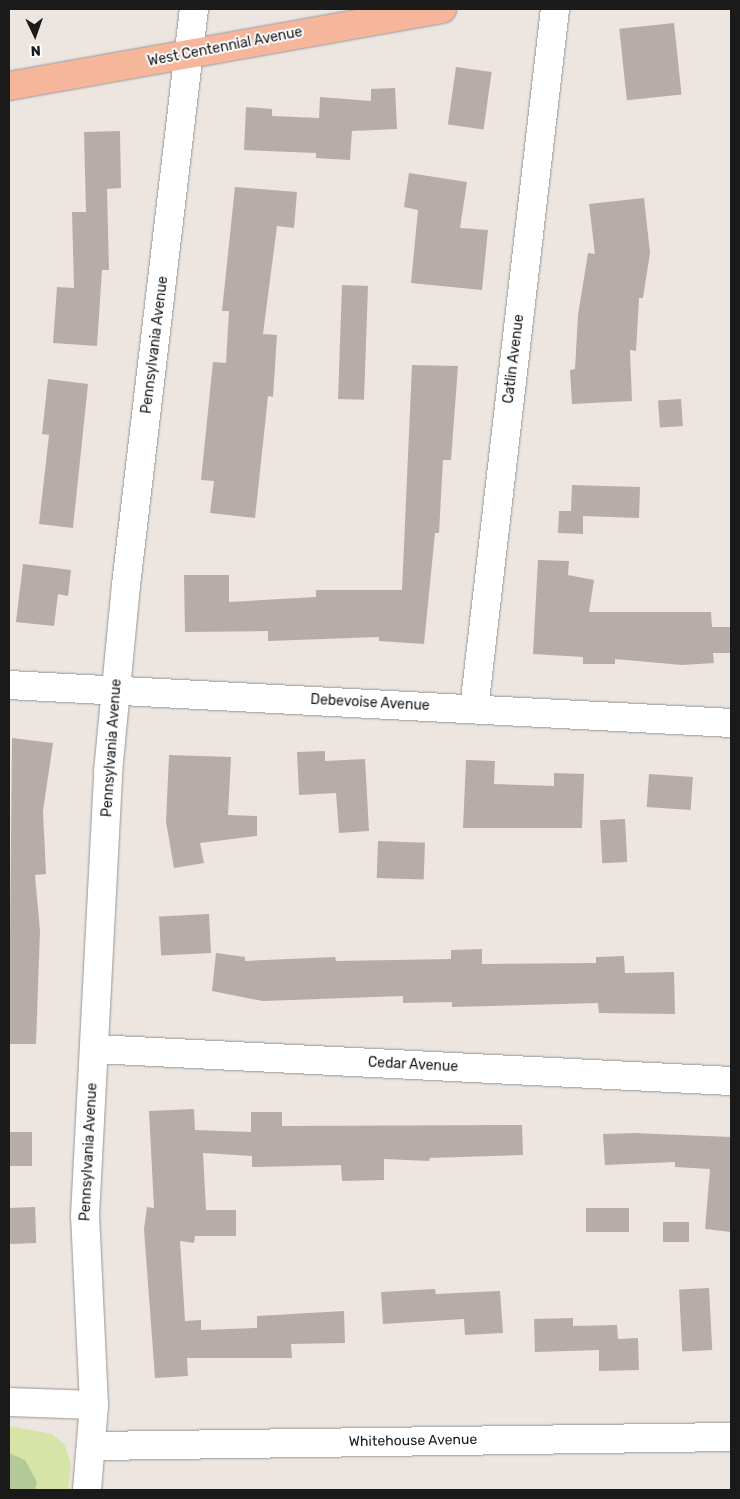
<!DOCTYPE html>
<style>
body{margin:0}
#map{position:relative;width:740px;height:1499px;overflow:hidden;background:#ece5e0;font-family:Rubik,sans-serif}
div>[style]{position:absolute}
.grass>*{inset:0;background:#d6e4a8}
.forest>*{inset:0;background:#b3c997}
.building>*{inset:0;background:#b8acaa;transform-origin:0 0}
.roads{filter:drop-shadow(0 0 1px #979797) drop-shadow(0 0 1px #979797)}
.minor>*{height:28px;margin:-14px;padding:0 14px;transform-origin:14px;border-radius:14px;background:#fff}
.major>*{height:28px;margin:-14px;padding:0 14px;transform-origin:14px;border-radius:14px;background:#f6b69b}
span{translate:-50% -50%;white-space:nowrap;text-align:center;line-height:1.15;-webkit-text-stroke:4px #fff;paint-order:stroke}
.street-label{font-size:14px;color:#1a1a1a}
.frame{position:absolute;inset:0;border:10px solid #1a1a1a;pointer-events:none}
.north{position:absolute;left:10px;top:10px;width:50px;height:50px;-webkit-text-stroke:4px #fff;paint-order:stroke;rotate:177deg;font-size:14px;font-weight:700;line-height:20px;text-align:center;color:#1a1a1a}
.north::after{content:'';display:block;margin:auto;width:18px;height:22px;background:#1a1a1a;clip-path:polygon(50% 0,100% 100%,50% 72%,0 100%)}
</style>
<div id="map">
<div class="grass">
<div style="clip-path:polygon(9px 1426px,52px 1434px,65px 1445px,71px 1465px,68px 1490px,9px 1490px)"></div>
</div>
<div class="forest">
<div style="clip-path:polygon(9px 1453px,25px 1460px,37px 1482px,35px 1490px,9px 1490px)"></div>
</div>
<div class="building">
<div style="left:674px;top:23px;width:72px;height:55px;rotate:84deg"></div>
<div style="left:456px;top:67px;width:36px;height:58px;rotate:8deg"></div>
<div style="clip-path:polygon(395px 88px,397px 129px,352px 131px,350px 160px,316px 158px,316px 153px,244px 150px,246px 107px,272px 109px,272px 116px,319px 118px,320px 97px,371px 101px,371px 89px)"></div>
<div style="clip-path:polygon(120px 131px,121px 188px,107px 189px,109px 270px,102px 270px,97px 346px,53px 343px,57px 287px,74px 288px,72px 212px,86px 212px,84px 132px)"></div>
<div style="clip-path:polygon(409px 173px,467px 182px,460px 228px,488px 230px,482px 290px,411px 283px,418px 210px,404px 207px)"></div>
<div style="clip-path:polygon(235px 187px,297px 192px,294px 228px,277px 226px,263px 334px,277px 335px,273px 397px,268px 396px,255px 518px,210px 513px,214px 481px,201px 480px,213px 362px,226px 363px,229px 311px,222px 311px)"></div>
<div style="clip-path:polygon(644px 198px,650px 253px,643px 298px,639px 298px,636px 351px,630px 350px,632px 401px,572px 404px,570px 370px,575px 369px,578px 315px,588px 253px,595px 254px,589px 204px)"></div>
<div style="left:342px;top:285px;width:26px;height:114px;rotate:2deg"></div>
<div style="clip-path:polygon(412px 365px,458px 366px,451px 460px,443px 460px,439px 533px,435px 533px,424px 644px,379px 641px,379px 637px,268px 641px,268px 631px,185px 632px,184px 575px,229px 575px,229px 602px,316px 597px,316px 590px,402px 590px)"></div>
<div style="clip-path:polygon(48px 379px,88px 384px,73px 528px,39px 524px,49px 435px,42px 434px)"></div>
<div style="left:681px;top:399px;width:27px;height:23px;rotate:86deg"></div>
<div style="clip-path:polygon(572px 485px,640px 487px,639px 518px,583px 516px,583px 534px,558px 533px,559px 511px,571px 511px)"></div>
<div style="clip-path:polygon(538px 560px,569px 561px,568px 575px,594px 580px,589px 612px,711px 612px,712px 627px,731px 627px,731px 653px,713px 653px,714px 663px,682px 665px,615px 659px,615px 664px,583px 664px,583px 657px,533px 654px)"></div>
<div style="clip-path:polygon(23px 564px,71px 570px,68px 596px,58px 594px,54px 626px,16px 622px)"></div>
<div style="clip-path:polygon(12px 738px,53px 743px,43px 811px,46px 874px,35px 875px,40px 931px,36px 1044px,9px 1044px)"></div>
<div style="clip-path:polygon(325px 751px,325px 761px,365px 759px,369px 831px,339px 833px,336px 793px,299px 795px,297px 752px)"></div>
<div style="clip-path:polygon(169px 755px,231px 757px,228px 815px,257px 816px,257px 836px,200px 843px,204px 863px,174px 868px,166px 822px)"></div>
<div style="clip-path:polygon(466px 760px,495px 761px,494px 784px,554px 786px,554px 773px,584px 774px,582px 828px,463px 828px)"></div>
<div style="left:649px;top:774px;width:44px;height:33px;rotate:4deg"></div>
<div style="left:625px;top:819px;width:43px;height:25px;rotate:87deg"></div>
<div style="left:378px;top:841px;width:47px;height:37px;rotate:2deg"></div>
<div style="left:209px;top:914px;width:39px;height:50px;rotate:87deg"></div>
<div style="clip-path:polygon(482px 949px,482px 964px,596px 963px,596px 957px,624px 956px,625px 973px,674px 972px,675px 1014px,599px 1013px,598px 1003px,452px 1007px,452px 1002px,403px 1003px,403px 996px,263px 1001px,212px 991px,216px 953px,245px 957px,245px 961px,335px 957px,336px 961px,451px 959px,451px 950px)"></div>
<div style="clip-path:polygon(194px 1109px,195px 1130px,251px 1132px,251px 1112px,282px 1112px,282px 1126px,522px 1125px,523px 1155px,430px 1158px,429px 1161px,384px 1159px,384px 1180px,342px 1181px,341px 1165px,252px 1167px,252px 1156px,203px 1153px,206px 1210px,236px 1210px,236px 1236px,195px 1236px,194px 1243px,180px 1241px,185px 1321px,201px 1320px,201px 1330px,257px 1328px,257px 1316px,344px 1311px,345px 1343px,291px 1344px,292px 1358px,187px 1358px,188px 1376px,155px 1378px,144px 1229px,147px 1207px,154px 1208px,149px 1111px)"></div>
<div style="left:32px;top:1132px;width:34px;height:23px;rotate:90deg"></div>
<div style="clip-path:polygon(633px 1133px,731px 1137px,731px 1232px,705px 1229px,710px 1169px,675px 1167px,675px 1162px,605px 1165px,603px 1134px)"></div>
<div style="left:35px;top:1207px;width:36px;height:26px;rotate:88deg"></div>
<div style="left:586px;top:1208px;width:43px;height:24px"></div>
<div style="left:663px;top:1222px;width:26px;height:20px"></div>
<div style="left:709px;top:1288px;width:62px;height:30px;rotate:87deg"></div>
<div style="clip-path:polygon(435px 1289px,436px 1294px,500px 1291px,503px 1333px,465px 1335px,464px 1319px,383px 1324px,381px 1292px)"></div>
<div style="clip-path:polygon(573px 1318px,573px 1326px,617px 1325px,618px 1339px,638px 1338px,639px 1370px,599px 1371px,599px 1350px,535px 1352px,534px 1319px)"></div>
</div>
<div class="roads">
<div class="minor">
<div style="left:9px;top:685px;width:723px;rotate:3.01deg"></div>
<div style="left:474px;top:709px;width:705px;rotate:-83.4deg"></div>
<div style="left:95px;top:1049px;width:637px;rotate:2.88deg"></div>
<div style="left:9px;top:1402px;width:85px;rotate:2deg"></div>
<div style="left:94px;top:1446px;width:637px;rotate:-0.81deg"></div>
<div style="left:87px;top:1490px;width:85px;rotate:-85.3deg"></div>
<div style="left:94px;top:1405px;width:189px;rotate:-92.7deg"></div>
<div style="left:85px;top:1216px;width:445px;rotate:-87deg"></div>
<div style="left:108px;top:772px;width:188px;rotate:-84.5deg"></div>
<div style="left:126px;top:585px;width:580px;rotate:-83.27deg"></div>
</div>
<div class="major">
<div style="left:9px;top:86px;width:440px;rotate:-10.1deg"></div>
</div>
</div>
<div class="street-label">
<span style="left:225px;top:47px;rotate:-11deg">West Centennial Avenue</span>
<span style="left:155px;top:345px;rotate:-83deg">Pennsylvania Avenue</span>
<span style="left:514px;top:359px;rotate:-83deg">Catlin Avenue</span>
<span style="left:370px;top:703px;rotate:3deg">Debevoise Avenue</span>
<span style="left:112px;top:748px;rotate:-86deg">Pennsylvania Avenue</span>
<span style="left:413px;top:1065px;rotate:3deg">Cedar Avenue</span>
<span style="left:89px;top:1152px;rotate:-87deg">Pennsylvania Avenue</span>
<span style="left:413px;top:1441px;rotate:-1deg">Whitehouse Avenue</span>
</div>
<div class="frame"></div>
<div class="north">N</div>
</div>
